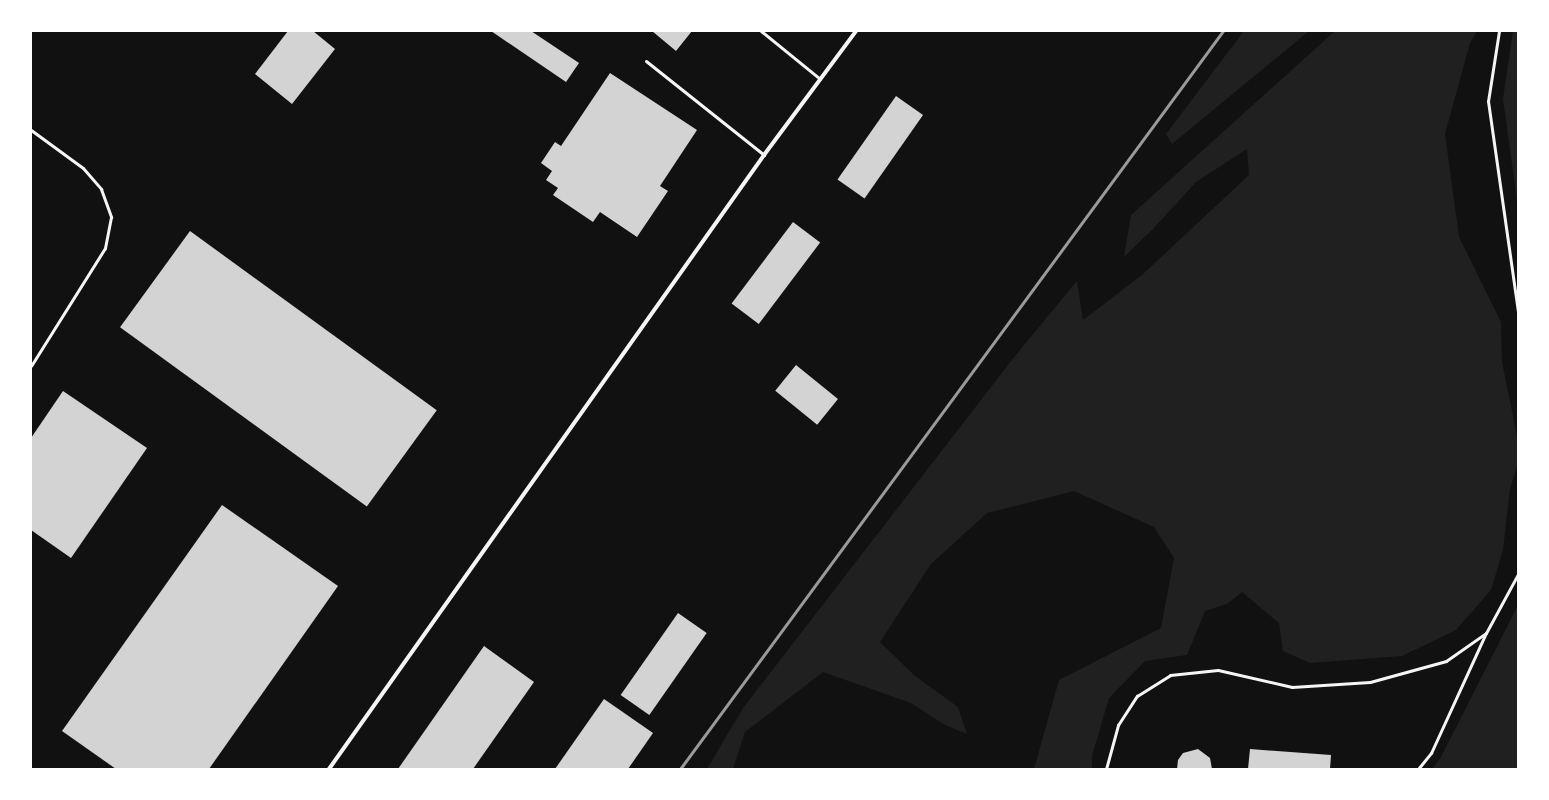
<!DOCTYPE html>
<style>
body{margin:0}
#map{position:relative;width:1549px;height:800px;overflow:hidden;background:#111;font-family:Helvetica,sans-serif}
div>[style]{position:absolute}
.green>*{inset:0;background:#202020}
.building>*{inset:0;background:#d3d3d3;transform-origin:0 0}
.service>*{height:3px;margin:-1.5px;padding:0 1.5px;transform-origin:1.5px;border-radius:1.5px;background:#f5f5f5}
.minor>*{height:4px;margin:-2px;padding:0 2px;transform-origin:2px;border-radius:2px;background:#f5f5f5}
.rail>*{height:3px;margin:-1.5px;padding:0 1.5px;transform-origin:1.5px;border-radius:1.5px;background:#9a9a9a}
span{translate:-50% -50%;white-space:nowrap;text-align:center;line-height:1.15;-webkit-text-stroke:4px #fff;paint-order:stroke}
.frame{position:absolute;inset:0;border:32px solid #fff;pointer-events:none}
</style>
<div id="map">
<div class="green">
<div style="clip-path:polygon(1244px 31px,1309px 31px,1172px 144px,1166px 134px)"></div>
<div style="clip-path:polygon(1335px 31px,1477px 31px,1470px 43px,1445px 134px,1459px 237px,1501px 322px,1502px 362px,1518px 441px,1518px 463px,1510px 489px,1503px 550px,1491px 590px,1456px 630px,1402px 656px,1310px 663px,1283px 651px,1279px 623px,1242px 592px,1227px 604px,1205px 611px,1187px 655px,1145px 661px,1109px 698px,1092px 756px,1092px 769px,1034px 769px,1059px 680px,1161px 628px,1174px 558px,1154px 527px,1074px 491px,987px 513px,931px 564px,880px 642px,915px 676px,958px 707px,967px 734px,945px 725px,911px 703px,823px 672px,745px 732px,733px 769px,707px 769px,743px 708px,1015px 356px,1077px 281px,1083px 320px,1142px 275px,1249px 175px,1247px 149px,1196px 182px,1153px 229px,1124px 257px,1131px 215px)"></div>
<div style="clip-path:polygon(1513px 31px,1518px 31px,1518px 207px,1503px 99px)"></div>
<div style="clip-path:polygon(1518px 605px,1518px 769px,1432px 769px,1441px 757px)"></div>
</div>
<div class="building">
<div style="clip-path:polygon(288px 31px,313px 31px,335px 49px,292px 104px,255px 74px)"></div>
<div style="clip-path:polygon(491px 31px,531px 31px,579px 63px,566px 82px)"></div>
<div style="clip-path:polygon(652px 31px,692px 31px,676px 51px)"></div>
<div style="clip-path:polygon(610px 73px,697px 130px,660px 186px,668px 191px,637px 237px,600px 212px,593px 222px,553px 195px,558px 188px,546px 180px,552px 171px,541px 163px,555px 142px,561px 146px)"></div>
<div style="left:896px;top:96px;width:33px;height:102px;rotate:35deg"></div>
<div style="left:793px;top:222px;width:34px;height:102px;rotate:37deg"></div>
<div style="left:190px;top:231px;width:305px;height:119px;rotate:36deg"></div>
<div style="left:796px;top:365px;width:54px;height:33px;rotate:39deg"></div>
<div style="clip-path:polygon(63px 391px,147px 448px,71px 558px,31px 530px,31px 438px)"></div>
<div style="clip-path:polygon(222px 505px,338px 586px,209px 769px,116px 769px,62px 731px)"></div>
<div style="left:678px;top:613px;width:35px;height:100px;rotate:35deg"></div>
<div style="clip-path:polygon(484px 646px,534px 682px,473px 769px,398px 769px)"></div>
<div style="clip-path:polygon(604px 699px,653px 733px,628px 769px,555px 769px)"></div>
<div style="clip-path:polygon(1198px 749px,1210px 758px,1212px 769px,1177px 769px,1178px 760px,1183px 753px)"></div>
<div style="clip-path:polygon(1250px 749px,1331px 755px,1330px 769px,1248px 769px)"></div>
</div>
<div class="service">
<div style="left:761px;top:31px;width:76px;rotate:39.1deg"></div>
<div style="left:1499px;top:31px;width:71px;rotate:98.9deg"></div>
<div style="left:1488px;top:101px;width:212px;rotate:81.9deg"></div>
<div style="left:646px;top:61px;width:151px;rotate:38.5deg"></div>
<div style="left:31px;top:130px;width:64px;rotate:36.2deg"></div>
<div style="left:83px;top:168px;width:28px;rotate:49deg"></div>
<div style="left:101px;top:189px;width:30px;rotate:70deg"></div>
<div style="left:111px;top:217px;width:32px;rotate:101deg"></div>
<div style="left:105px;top:248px;width:139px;rotate:122.1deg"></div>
<div style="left:1106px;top:769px;width:46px;rotate:-74.7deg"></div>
<div style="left:1118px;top:725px;width:35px;rotate:-57deg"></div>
<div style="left:1137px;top:696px;width:39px;rotate:-32deg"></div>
<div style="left:1170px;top:675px;width:48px;rotate:-5.9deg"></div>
<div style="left:1218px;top:670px;width:76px;rotate:12.9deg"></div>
<div style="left:1292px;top:687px;width:78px;rotate:-3.7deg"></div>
<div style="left:1370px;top:682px;width:79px;rotate:-15.4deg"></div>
<div style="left:1446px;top:661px;width:49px;rotate:-35deg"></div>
<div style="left:1418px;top:769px;width:21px;rotate:-51deg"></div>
<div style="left:1431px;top:753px;width:132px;rotate:-65.4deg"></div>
<div style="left:1486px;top:633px;width:67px;rotate:-61.5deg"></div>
</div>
<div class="minor">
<div style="left:329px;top:769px;width:752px;rotate:-54.68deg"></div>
<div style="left:764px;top:155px;width:154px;rotate:-53.4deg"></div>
</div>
<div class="rail">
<div style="left:680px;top:769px;width:916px;rotate:-53.66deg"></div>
</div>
<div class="frame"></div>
</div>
